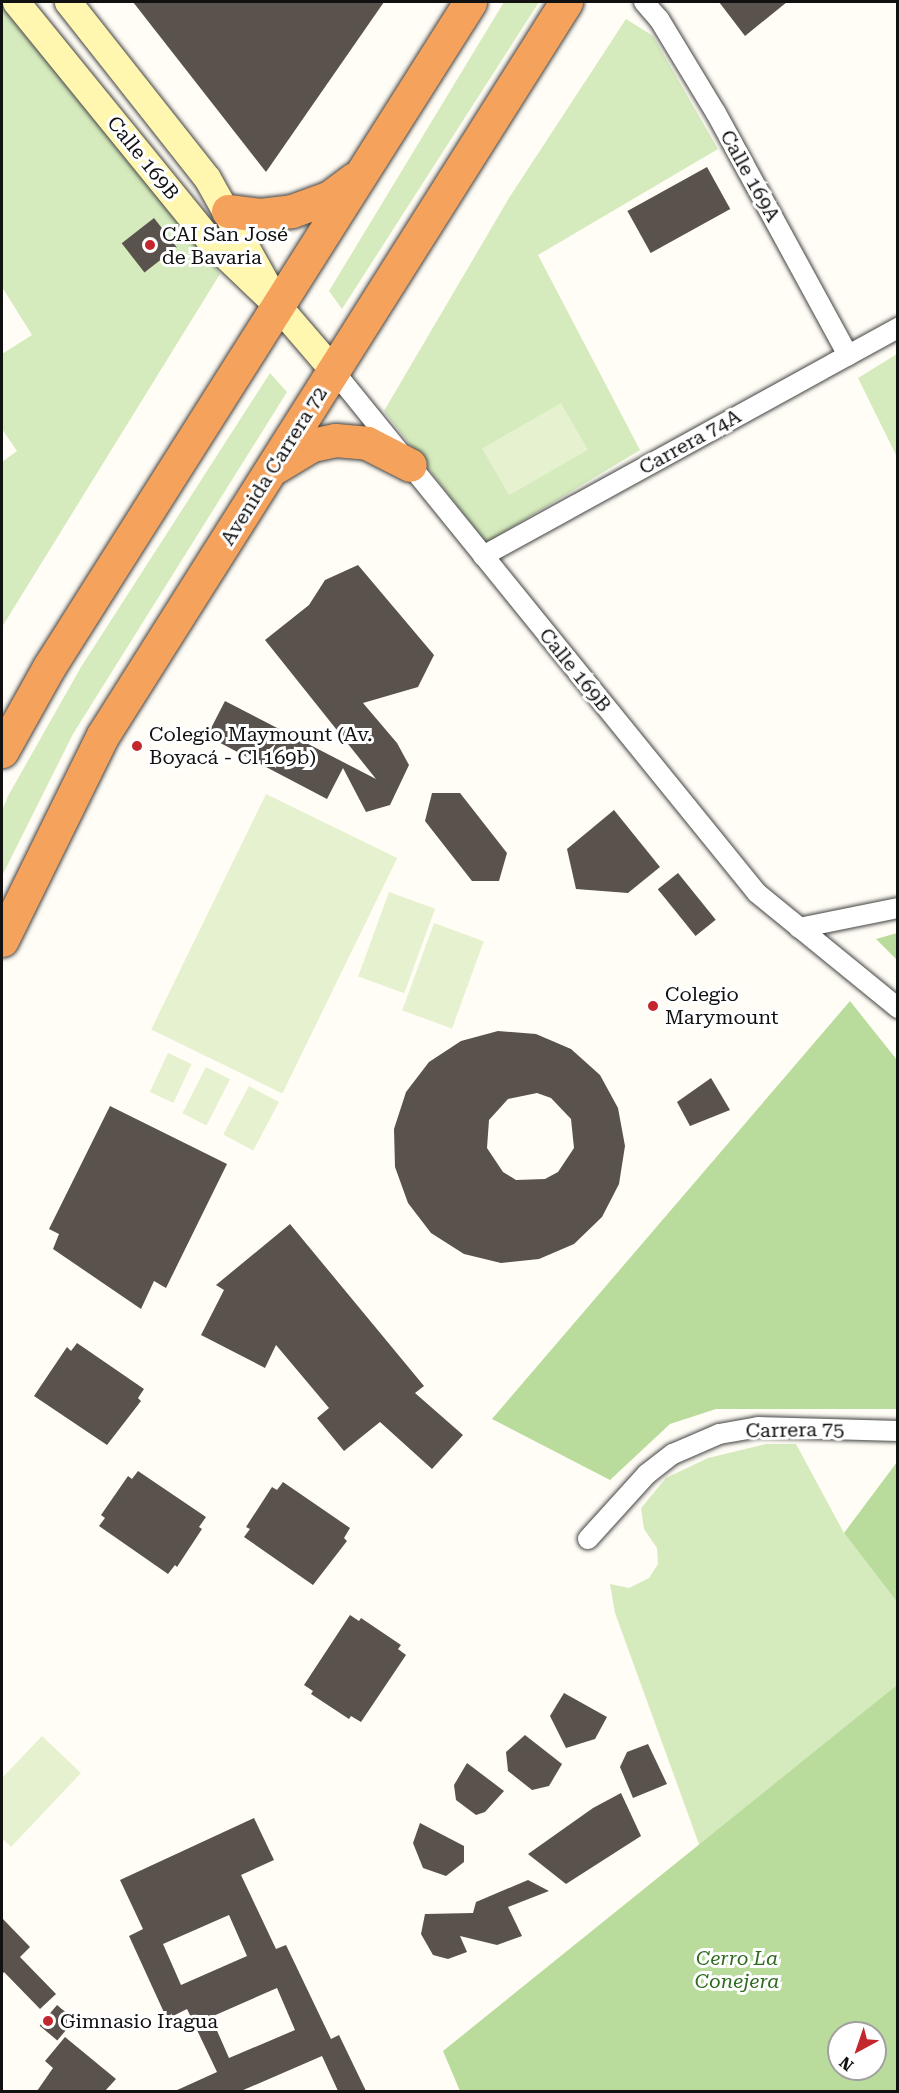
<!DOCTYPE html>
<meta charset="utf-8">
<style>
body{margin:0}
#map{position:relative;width:899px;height:2093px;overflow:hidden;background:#fffdf5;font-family:"Roboto Serif",serif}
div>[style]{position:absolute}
.green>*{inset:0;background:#d5ebbd}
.forest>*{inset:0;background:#b9dc9c}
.pitch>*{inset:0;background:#e6f2cf;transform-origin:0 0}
.building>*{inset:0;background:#5a524d;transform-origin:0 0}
.roads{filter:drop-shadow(0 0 2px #444) drop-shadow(0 0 2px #444)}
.street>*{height:20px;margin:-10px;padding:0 10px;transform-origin:10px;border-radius:10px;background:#fff}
.secondary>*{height:27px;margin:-13.5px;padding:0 13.5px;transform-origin:13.5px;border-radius:13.5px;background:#fff6b0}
.highway>*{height:33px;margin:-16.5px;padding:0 16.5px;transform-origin:16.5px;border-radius:16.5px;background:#f5a25d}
.dots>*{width:16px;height:16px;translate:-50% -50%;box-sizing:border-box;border:3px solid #fff;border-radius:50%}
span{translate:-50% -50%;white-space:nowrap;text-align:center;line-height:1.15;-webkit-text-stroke:6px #fff;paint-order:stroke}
.street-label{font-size:20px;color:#111}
.poi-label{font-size:20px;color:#111}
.left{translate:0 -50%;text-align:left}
.park-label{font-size:20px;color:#2f6b1f;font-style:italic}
.frame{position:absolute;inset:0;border:3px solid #111;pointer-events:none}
.north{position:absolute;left:827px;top:2021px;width:60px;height:60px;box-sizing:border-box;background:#fff;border:2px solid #a0a0a0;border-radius:50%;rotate:220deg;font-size:16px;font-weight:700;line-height:24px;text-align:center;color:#111}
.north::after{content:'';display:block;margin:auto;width:21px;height:27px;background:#c4262e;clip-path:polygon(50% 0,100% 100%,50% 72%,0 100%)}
</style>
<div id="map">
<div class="green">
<div style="clip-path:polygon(504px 2px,539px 2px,342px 309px,329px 291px)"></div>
<div style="clip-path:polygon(2px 6px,220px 274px,2px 627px,2px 462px,17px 451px,2px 429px,2px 354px,32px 335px,2px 287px)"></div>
<div style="clip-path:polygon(626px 19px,653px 36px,718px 149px,538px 255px,640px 450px,486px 543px,384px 411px,509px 198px)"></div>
<div style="clip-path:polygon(897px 354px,897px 457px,858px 378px)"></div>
<div style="clip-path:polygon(270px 373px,287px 392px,73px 734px,2px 876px,2px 811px,8px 796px,81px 667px)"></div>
<div style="clip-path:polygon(766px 1444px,796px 1444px,844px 1533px,897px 1602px,897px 1685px,700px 1847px,615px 1613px,610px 1584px,629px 1588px,649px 1578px,658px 1564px,657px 1548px,644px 1529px,641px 1508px,666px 1478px,708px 1458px)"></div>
</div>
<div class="forest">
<div style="clip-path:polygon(897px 933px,898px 933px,897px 960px,876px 939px)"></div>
<div style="clip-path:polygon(850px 1001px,897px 1060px,897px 1409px,716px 1409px,670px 1424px,610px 1480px,492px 1419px)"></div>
<div style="clip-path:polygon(897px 1462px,897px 1602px,844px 1533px)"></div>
<div style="clip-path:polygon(evenodd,897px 1685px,897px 2091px,460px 2091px,443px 2051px,897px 1685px,839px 2033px,875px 2033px,875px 2069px,839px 2069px,839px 2033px)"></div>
</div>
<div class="pitch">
<div style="left:561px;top:403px;width:54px;height:91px;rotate:60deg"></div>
<div style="left:266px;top:794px;width:146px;height:262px;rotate:26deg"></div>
<div style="left:389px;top:892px;width:49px;height:90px;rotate:20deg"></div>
<div style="left:434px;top:923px;width:53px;height:93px;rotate:20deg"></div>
<div style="left:168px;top:1053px;width:26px;height:43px;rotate:25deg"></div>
<div style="left:206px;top:1067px;width:27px;height:52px;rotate:27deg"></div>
<div style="left:249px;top:1086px;width:34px;height:55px;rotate:28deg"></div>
<div style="clip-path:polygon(42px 1736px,81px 1773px,11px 1847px,2px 1838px,2px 1778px)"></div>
</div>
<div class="building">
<div style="clip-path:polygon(133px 2px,384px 2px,266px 172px)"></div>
<div style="clip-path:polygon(719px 2px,787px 2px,745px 36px)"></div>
<div style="left:707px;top:167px;width:48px;height:91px;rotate:61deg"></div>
<div style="left:154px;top:218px;width:37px;height:41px;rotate:52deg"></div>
<div style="clip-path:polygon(358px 565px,434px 655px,418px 687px,363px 703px,397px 743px,409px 765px,390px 805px,366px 812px,343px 768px,327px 799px,207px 736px,225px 701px,376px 779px,265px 640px,309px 605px,325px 580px)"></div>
<div style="clip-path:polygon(432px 793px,460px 793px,507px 853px,499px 881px,472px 881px,425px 821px)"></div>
<div style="clip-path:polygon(614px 810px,660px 867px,628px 893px,576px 889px,567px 849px)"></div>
<div style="left:678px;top:873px;width:60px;height:26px;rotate:51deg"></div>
<div style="clip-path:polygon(evenodd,498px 1031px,536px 1034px,571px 1049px,600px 1075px,618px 1108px,625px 1146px,619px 1184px,602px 1217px,574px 1244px,539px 1259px,501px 1263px,464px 1254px,431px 1233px,408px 1203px,395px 1167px,394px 1129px,406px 1092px,429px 1062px,461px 1041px,498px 1031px,537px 1093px,551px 1098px,571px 1119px,574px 1148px,558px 1172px,545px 1179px,516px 1180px,503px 1172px,487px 1148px,489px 1120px,508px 1099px,537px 1093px)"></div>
<div style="clip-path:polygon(711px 1078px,730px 1110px,690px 1126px,677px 1102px)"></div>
<div style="clip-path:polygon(110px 1106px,227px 1164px,166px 1288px,154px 1281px,141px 1309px,53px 1249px,59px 1234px,49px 1229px)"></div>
<div style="clip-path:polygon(290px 1224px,424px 1386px,415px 1393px,463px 1435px,432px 1469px,380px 1422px,344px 1451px,317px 1418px,329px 1408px,276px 1345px,265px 1368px,201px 1335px,224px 1290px,216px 1285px)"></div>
<div style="clip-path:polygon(77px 1343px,144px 1389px,138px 1398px,141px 1401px,107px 1445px,34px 1396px,67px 1347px,71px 1351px)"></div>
<div style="clip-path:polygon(138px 1471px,206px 1517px,199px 1527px,202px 1529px,177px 1567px,175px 1565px,168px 1574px,99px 1526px,105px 1518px,101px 1515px,128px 1476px,132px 1479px)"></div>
<div style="clip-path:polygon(283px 1482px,350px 1528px,344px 1538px,347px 1541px,313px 1585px,244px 1537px,250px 1529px,246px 1527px,272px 1487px,277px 1490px)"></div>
<div style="clip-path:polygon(350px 1615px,359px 1621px,361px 1618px,401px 1645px,398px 1649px,406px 1655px,361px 1722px,351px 1716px,349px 1719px,311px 1694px,313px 1691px,304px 1685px)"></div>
<div style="clip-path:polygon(564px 1693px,607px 1717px,595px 1739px,566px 1748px,550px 1716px)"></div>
<div style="clip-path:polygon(525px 1735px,562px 1764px,549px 1786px,532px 1790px,508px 1771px,506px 1752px)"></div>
<div style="clip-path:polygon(648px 1744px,667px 1784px,633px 1798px,620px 1767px,627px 1752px)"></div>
<div style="clip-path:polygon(467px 1763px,504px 1791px,485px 1812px,476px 1815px,456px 1800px,454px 1785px)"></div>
<div style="clip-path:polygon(621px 1793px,641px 1836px,566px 1884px,528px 1854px,593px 1808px)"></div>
<div style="clip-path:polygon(evenodd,254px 1818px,274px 1860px,241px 1875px,276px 1949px,286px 1945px,331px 2039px,339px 2035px,366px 2091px,338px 2091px,322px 2056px,241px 2091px,175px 2091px,217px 2072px,187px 2009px,167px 2019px,129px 1936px,143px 1929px,120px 1880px,254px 1818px,229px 1915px,247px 1956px,181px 1985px,163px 1944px,229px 1915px,254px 1818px,277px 1988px,295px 2030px,229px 2058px,211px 2017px,277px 1988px)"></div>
<div style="clip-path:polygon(420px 1823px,464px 1846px,464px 1862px,446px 1876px,423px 1868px,413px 1843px)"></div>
<div style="clip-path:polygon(528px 1880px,549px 1891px,508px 1907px,522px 1936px,497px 1945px,460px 1936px,467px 1952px,448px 1959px,433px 1955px,421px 1934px,425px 1914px,473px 1913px,476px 1902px)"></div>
<div style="clip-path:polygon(2px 1918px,30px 1947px,20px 1957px,56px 1994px,40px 2009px,4px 1972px,2px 1975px)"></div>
<div style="left:57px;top:2005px;width:23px;height:27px;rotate:40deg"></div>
<div style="clip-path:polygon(65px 2037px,116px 2079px,105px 2091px,37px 2091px,53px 2068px,45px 2061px)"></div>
</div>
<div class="roads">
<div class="street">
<div style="left:644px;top:2px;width:23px;rotate:49deg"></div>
<div style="left:659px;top:19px;width:110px;rotate:58.8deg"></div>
<div style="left:716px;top:113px;width:276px;rotate:61.4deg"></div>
<div style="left:333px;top:370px;width:673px;rotate:50.97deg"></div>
<div style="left:757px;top:893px;width:182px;rotate:39.2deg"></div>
<div style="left:483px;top:556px;width:474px;rotate:-28.8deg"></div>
<div style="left:799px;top:928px;width:101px;rotate:-11.4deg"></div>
<div style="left:588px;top:1539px;width:88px;rotate:-47.8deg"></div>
<div style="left:647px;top:1474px;width:33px;rotate:-38deg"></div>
<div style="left:673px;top:1454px;width:50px;rotate:-23.5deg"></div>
<div style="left:719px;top:1434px;width:40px;rotate:-10deg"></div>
<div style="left:758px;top:1427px;width:140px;rotate:1.6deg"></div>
</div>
<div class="secondary">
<div style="left:16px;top:2px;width:308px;rotate:50.9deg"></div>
<div style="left:210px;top:241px;width:94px;rotate:43.7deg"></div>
<div style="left:278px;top:306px;width:84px;rotate:49.3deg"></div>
<div style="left:68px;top:2px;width:224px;rotate:51.7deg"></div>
<div style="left:207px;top:178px;width:125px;rotate:60.8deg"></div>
</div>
<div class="highway">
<div style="left:228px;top:211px;width:32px;rotate:7deg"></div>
<div style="left:260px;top:215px;width:32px;rotate:-7deg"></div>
<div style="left:292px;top:211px;width:40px;rotate:-20.2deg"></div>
<div style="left:330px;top:197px;width:30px;rotate:-37deg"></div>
<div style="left:277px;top:466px;width:41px;rotate:-31deg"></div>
<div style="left:312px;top:445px;width:24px;rotate:-12deg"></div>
<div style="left:335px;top:440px;width:32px;rotate:5deg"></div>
<div style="left:367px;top:443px;width:48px;rotate:27.1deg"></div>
<div style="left:2px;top:751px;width:96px;rotate:-60.8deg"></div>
<div style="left:49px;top:667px;width:787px;rotate:-57.66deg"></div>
<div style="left:2px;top:940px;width:229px;rotate:-63.8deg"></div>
<div style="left:103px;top:735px;width:867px;rotate:-57.72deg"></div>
</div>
</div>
<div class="dots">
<div style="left:150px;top:245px;background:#c4262e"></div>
<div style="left:137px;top:746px;background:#c4262e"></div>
<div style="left:653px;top:1006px;background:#c4262e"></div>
<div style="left:48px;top:2021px;background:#c4262e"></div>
</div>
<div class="street-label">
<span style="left:143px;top:158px;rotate:51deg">Calle 169B</span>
<span style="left:750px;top:176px;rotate:61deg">Calle 169A</span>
<span style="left:690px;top:442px;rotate:-29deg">Carrera 74A</span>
<span style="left:274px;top:466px;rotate:-58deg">Avenida Carrera 72</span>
<span style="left:575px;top:670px;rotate:51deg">Calle 169B</span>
<span style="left:795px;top:1430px;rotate:-1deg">Carrera 75</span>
</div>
<div class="poi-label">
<span class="left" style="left:162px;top:246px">CAI San José<br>de Bavaria</span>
<span class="left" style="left:149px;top:746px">Colegio Maymount (Av.<br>Boyacá - Cl 169b)</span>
<span class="left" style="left:665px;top:1006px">Colegio<br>Marymount</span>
<span class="left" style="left:60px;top:2021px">Gimnasio Iragua</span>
</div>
<div class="park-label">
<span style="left:737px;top:1970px">Cerro La<br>Conejera</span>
</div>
<div class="frame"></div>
<div class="north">N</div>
</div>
